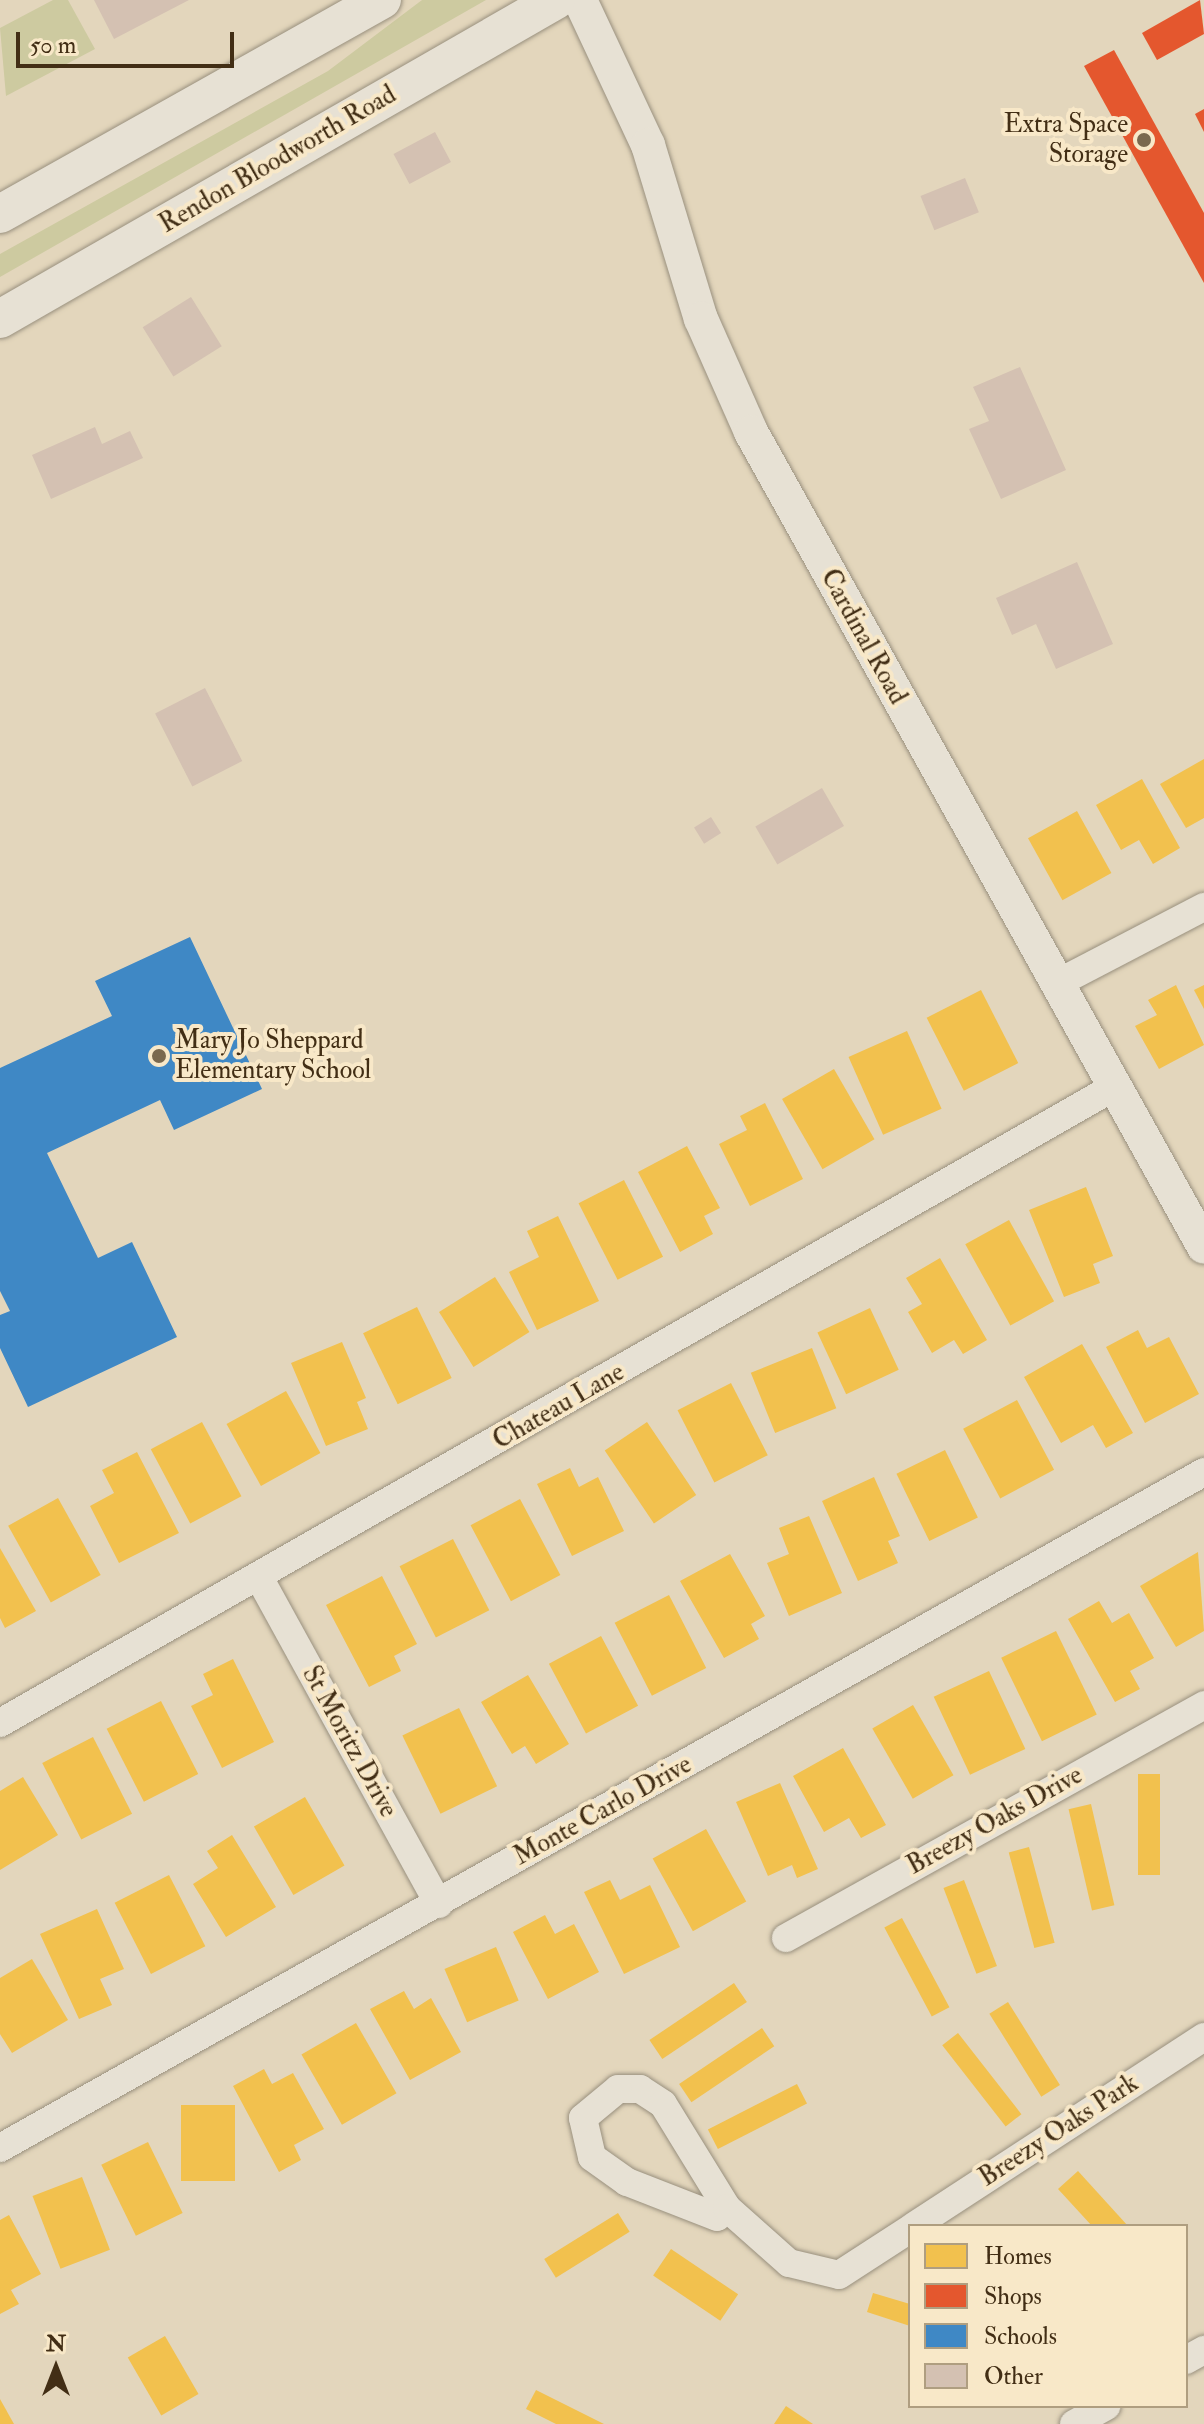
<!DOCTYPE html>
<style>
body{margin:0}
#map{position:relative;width:1204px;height:2424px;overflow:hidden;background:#e3d6bc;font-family:"IM FELL Double Pica",serif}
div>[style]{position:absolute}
.green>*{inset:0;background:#cdcaa0}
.homes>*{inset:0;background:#f2c14e;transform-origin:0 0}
.shops>*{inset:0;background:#e4572e}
.schools>*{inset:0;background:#3f88c5}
.building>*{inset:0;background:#d4c1b2;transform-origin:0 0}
.roads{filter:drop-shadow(0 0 2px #99907e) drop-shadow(0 0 2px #99907e)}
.minor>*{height:28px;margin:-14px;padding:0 14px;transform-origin:14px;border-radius:14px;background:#e7e1d4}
.tertiary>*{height:34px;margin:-17px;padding:0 17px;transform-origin:17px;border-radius:17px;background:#e7e1d4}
.secondary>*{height:38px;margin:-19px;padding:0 19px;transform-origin:19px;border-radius:19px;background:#e7e1d4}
.dots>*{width:22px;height:22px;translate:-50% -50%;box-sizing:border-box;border:4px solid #f8e8c8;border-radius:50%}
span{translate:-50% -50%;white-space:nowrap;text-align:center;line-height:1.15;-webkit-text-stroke:8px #f8e8c8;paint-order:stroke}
.poi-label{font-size:26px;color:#422e15}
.right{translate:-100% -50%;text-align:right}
.left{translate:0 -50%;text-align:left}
.street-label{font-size:26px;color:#422e15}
.legend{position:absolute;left:908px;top:2224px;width:280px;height:184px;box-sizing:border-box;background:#f8e8c8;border:2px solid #af9e80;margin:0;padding:10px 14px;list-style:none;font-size:24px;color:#422e15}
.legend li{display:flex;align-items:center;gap:16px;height:40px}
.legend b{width:40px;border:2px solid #af9e80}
.north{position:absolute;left:16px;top:2328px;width:80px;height:80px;-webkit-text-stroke:6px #f8e8c8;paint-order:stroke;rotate:0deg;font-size:22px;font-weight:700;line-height:32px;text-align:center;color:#422e15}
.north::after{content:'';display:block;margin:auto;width:28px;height:36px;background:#422e15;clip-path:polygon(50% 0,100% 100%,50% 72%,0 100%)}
.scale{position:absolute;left:16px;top:32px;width:218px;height:36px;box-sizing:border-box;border:4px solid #422e15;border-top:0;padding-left:10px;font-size:24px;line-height:28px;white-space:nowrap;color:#422e15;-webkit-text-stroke:6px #f8e8c8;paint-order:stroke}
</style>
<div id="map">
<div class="green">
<div style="clip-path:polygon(53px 0,68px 0,95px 49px,6px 96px,0 28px)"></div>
<div style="clip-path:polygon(422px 0,486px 0,0 277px,0 254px,328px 71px)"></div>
</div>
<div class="homes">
<div style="clip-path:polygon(1204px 759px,1204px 818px,1186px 828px,1160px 784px)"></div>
<div style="clip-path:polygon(1142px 779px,1180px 848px,1153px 864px,1139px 840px,1121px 850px,1096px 805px)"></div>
<div style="left:1077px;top:811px;width:71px;height:56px;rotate:61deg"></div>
<div style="clip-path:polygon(1176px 985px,1204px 1045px,1159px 1069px,1135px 1026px,1157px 1015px,1148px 1000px)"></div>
<div style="clip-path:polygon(1204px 985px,1204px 1009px,1194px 990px)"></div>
<div style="left:981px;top:990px;width:82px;height:61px;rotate:63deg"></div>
<div style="left:907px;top:1031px;width:85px;height:64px;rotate:66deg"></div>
<div style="left:834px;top:1069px;width:81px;height:60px;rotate:60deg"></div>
<div style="clip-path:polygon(765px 1103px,803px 1179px,750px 1206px,719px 1144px,747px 1130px,740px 1116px)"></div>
<div style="clip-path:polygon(687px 1146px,720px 1208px,704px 1216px,713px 1234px,680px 1252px,638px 1172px)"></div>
<div style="left:624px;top:1180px;width:86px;height:51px;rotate:63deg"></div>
<div style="clip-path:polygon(1086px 1187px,1113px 1256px,1093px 1264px,1100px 1283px,1064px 1297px,1029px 1210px)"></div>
<div style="clip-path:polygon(558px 1216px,599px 1301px,537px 1330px,509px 1272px,539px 1257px,527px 1231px)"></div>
<div style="left:1009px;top:1220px;width:93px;height:50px;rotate:61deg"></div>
<div style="clip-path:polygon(940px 1258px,987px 1340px,963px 1354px,954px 1340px,932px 1353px,908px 1312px,922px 1304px,906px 1278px)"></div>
<div style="left:495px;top:1277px;width:65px;height:66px;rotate:58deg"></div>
<div style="left:417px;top:1307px;width:79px;height:60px;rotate:64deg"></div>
<div style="left:870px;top:1308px;width:68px;height:58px;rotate:65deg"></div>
<div style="clip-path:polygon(1138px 1330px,1147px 1348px,1169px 1337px,1199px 1394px,1145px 1423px,1106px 1347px)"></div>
<div style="clip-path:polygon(342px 1342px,366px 1398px,357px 1402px,368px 1429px,326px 1446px,291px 1363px)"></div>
<div style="clip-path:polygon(1082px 1344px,1133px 1433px,1106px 1448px,1093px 1425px,1061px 1443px,1024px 1377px)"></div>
<div style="left:812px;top:1348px;width:65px;height:66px;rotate:68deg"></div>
<div style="left:731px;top:1383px;width:81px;height:60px;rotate:63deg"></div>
<div style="left:286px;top:1391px;width:71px;height:68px;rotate:61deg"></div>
<div style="left:1017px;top:1400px;width:79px;height:61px;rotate:62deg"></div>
<div style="left:202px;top:1422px;width:84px;height:58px;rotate:62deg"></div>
<div style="left:647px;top:1422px;width:88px;height:51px;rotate:56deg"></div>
<div style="left:945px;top:1450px;width:75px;height:54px;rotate:64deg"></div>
<div style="clip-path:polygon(137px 1452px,179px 1533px,119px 1563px,90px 1506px,114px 1493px,102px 1470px)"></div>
<div style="clip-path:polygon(570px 1468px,579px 1487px,598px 1477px,624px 1531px,572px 1556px,537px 1484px)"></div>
<div style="clip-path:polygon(874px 1477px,900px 1536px,888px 1541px,898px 1563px,858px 1581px,822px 1501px)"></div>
<div style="left:58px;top:1498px;width:88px;height:57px;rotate:61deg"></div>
<div style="left:520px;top:1499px;width:86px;height:56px;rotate:62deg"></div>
<div style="clip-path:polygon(809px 1516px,842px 1593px,789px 1616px,767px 1563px,789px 1554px,779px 1528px)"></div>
<div style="left:453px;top:1539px;width:80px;height:60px;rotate:63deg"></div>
<div style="clip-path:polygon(0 1548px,36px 1611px,5px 1628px,0 1618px)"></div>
<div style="clip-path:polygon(1198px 1552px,1204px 1631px,1176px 1647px,1140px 1586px)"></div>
<div style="clip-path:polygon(730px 1554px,765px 1616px,751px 1624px,759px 1639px,724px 1658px,680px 1581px)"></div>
<div style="clip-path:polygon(382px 1576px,417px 1644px,394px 1656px,401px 1671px,369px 1687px,326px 1605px)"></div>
<div style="left:669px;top:1595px;width:82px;height:61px;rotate:63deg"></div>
<div style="clip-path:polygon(1099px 1601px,1112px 1623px,1129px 1613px,1154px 1658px,1130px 1671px,1140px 1689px,1115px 1702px,1068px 1619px)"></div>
<div style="left:1056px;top:1631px;width:93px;height:61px;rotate:64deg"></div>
<div style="left:601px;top:1636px;width:79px;height:59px;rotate:62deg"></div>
<div style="clip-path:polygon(233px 1659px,274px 1742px,222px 1768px,191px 1706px,213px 1695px,203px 1674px)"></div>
<div style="left:989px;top:1671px;width:86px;height:61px;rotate:65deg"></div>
<div style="clip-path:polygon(528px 1675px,569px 1744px,536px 1764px,525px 1746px,512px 1754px,481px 1702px)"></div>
<div style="left:161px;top:1701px;width:82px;height:61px;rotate:63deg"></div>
<div style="left:913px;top:1705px;width:81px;height:47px;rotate:60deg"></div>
<div style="left:459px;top:1708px;width:87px;height:63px;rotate:64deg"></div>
<div style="left:93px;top:1737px;width:86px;height:57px;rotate:63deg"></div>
<div style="clip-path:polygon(843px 1748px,886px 1825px,861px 1838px,849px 1818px,824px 1832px,793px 1776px)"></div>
<div style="left:1138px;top:1774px;width:22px;height:101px"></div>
<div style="clip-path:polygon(23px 1777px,58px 1835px,0 1870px,0 1791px)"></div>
<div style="clip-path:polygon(780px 1783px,818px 1869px,797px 1878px,792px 1865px,768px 1876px,736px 1802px)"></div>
<div style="left:305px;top:1797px;width:79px;height:59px;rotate:60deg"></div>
<div style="left:1091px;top:1804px;width:104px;height:23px;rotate:77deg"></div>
<div style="left:706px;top:1829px;width:83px;height:61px;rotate:61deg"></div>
<div style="clip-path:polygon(232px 1835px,276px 1907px,226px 1937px,193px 1884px,218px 1868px,207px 1851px)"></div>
<div style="left:1029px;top:1847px;width:99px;height:21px;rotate:75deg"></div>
<div style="left:169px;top:1875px;width:80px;height:61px;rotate:63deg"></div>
<div style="clip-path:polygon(610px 1880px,620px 1900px,650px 1885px,680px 1947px,624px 1974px,584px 1892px)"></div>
<div style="left:964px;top:1880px;width:92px;height:22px;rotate:69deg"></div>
<div style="clip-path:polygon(97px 1909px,124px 1969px,100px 1979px,112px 2005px,79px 2019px,40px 1934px)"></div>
<div style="clip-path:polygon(545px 1915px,555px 1934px,574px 1924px,599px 1972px,548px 1999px,513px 1932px)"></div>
<div style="left:902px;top:1918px;width:101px;height:20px;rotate:62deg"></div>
<div style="left:496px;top:1947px;width:58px;height:56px;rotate:67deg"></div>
<div style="clip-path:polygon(32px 1959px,68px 2020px,12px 2053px,0 2034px,0 1978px)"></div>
<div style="left:734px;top:1983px;width:23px;height:102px;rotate:56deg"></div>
<div style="clip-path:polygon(404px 1991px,414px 2009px,431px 1998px,461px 2052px,410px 2080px,370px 2009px)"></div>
<div style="left:1008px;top:2002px;width:98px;height:22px;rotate:58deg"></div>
<div style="left:356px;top:2023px;width:81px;height:63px;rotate:60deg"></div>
<div style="left:762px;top:2028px;width:22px;height:100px;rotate:56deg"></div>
<div style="left:958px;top:2033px;width:103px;height:20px;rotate:52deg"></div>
<div style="clip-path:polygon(264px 2069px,272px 2084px,293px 2073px,324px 2129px,294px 2145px,301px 2160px,279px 2172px,233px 2086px)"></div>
<div style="left:797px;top:2084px;width:22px;height:100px;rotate:63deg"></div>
<div style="left:181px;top:2105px;width:54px;height:76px"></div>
<div style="left:148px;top:2142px;width:79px;height:52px;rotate:64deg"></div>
<div style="clip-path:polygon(1078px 2171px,1128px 2226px,1092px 2226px,1058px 2189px)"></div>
<div style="left:82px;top:2177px;width:78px;height:53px;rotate:69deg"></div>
<div style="left:618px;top:2213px;width:22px;height:87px;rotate:58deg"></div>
<div style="clip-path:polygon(9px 2215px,41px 2274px,11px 2290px,19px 2304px,0 2314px,0 2220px)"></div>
<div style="left:671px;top:2249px;width:81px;height:32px;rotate:34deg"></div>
<div style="clip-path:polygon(873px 2293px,910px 2304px,910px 2326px,867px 2312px)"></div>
<div style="left:165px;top:2336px;width:67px;height:43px;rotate:60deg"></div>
<div style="clip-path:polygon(536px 2390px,604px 2424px,556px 2424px,526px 2409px)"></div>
<div style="clip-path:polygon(0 2399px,14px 2424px,0 2424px)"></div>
<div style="clip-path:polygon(786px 2406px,813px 2424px,774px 2424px)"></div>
</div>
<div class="shops">
<div style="clip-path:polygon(1200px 0,1204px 34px,1157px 60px,1142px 33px)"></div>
<div style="clip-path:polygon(1114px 50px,1204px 213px,1204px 283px,1084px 66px)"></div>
<div style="clip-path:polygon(1204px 109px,1204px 132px,1195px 114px)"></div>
</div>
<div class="schools">
<div style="clip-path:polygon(190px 937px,262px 1089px,174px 1130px,160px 1100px,47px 1153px,98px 1258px,132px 1242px,177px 1337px,28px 1407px,0 1348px,0 1315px,10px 1311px,0 1291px,0 1068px,112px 1016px,95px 981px)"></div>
</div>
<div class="building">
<div style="clip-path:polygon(94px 0,189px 0,114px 39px)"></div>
<div style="left:435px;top:132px;width:34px;height:47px;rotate:62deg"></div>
<div style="left:965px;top:178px;width:37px;height:48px;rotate:68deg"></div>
<div style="left:191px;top:297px;width:58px;height:57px;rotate:58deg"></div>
<div style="clip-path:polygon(1020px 367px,1066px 470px,1001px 499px,969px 429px,989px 421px,973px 387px)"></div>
<div style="clip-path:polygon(95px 427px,102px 444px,130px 431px,143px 458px,51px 499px,32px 455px)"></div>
<div style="clip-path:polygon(1077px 562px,1113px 644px,1056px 669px,1036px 624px,1012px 635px,996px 598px)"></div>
<div style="left:205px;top:688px;width:82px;height:56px;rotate:63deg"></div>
<div style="left:822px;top:788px;width:44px;height:77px;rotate:60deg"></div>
<div style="left:711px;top:817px;width:19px;height:20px;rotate:58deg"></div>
</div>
<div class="roads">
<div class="minor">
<div style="left:1056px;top:984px;width:167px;rotate:-27.5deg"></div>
<div style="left:260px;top:1579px;width:371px;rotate:61.2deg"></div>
<div style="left:0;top:1723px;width:1285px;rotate:-29.72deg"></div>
<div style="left:786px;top:1938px;width:479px;rotate:-29.1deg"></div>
<div style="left:618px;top:2089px;width:22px"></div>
<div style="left:640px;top:2089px;width:27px;rotate:33deg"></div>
<div style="left:663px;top:2104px;width:122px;rotate:58.4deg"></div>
<div style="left:727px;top:2208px;width:13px;rotate:138deg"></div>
<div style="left:717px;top:2217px;width:97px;rotate:-158.7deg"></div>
<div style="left:627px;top:2182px;width:43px;rotate:-144.5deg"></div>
<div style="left:592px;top:2157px;width:40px;rotate:-103deg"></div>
<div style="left:583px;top:2118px;width:45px;rotate:-39.6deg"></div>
<div style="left:0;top:2148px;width:1381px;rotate:-29.31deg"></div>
<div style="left:727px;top:2208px;width:83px;rotate:41.6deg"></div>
<div style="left:789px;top:2263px;width:51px;rotate:13.5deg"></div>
<div style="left:839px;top:2275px;width:85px;rotate:-32.9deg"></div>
<div style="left:914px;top:2226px;width:346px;rotate:-33.1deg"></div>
<div style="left:1186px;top:2360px;width:21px;rotate:-29deg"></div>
<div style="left:1074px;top:2424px;width:37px;rotate:-29deg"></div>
</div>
<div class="tertiary">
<div style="left:580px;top:0;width:160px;rotate:64.9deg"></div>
<div style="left:648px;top:145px;width:182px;rotate:73.1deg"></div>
<div style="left:701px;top:319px;width:124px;rotate:66.1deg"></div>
<div style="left:751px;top:432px;width:932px;rotate:60.93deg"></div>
</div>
<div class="secondary">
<div style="left:0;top:214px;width:438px;rotate:-29.3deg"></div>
<div style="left:0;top:319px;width:641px;rotate:-29.84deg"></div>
</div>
</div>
<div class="dots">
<div style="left:1144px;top:140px;background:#7a694f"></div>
<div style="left:159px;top:1056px;background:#7a694f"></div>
</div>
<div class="poi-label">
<span class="right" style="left:1128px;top:140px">Extra Space<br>Storage</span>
<span class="left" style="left:175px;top:1056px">Mary Jo Sheppard<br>Elementary School</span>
</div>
<div class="street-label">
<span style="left:278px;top:160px;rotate:-30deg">Rendon Bloodworth Road</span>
<span style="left:863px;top:637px;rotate:61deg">Cardinal Road</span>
<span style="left:559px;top:1407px;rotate:-30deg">Chateau Lane</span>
<span style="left:349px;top:1742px;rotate:61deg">St Moritz Drive</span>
<span style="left:603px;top:1811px;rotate:-29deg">Monte Carlo Drive</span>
<span style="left:995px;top:1821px;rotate:-29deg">Breezy Oaks Drive</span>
<span style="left:1059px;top:2131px;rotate:-33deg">Breezy Oaks Park</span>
</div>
<ul class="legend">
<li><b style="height:22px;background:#f2c14e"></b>Homes</li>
<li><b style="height:22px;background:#e4572e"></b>Shops</li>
<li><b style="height:22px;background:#3f88c5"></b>Schools</li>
<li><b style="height:22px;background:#d4c1b2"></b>Other</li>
</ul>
<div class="north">N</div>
<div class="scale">50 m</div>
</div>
